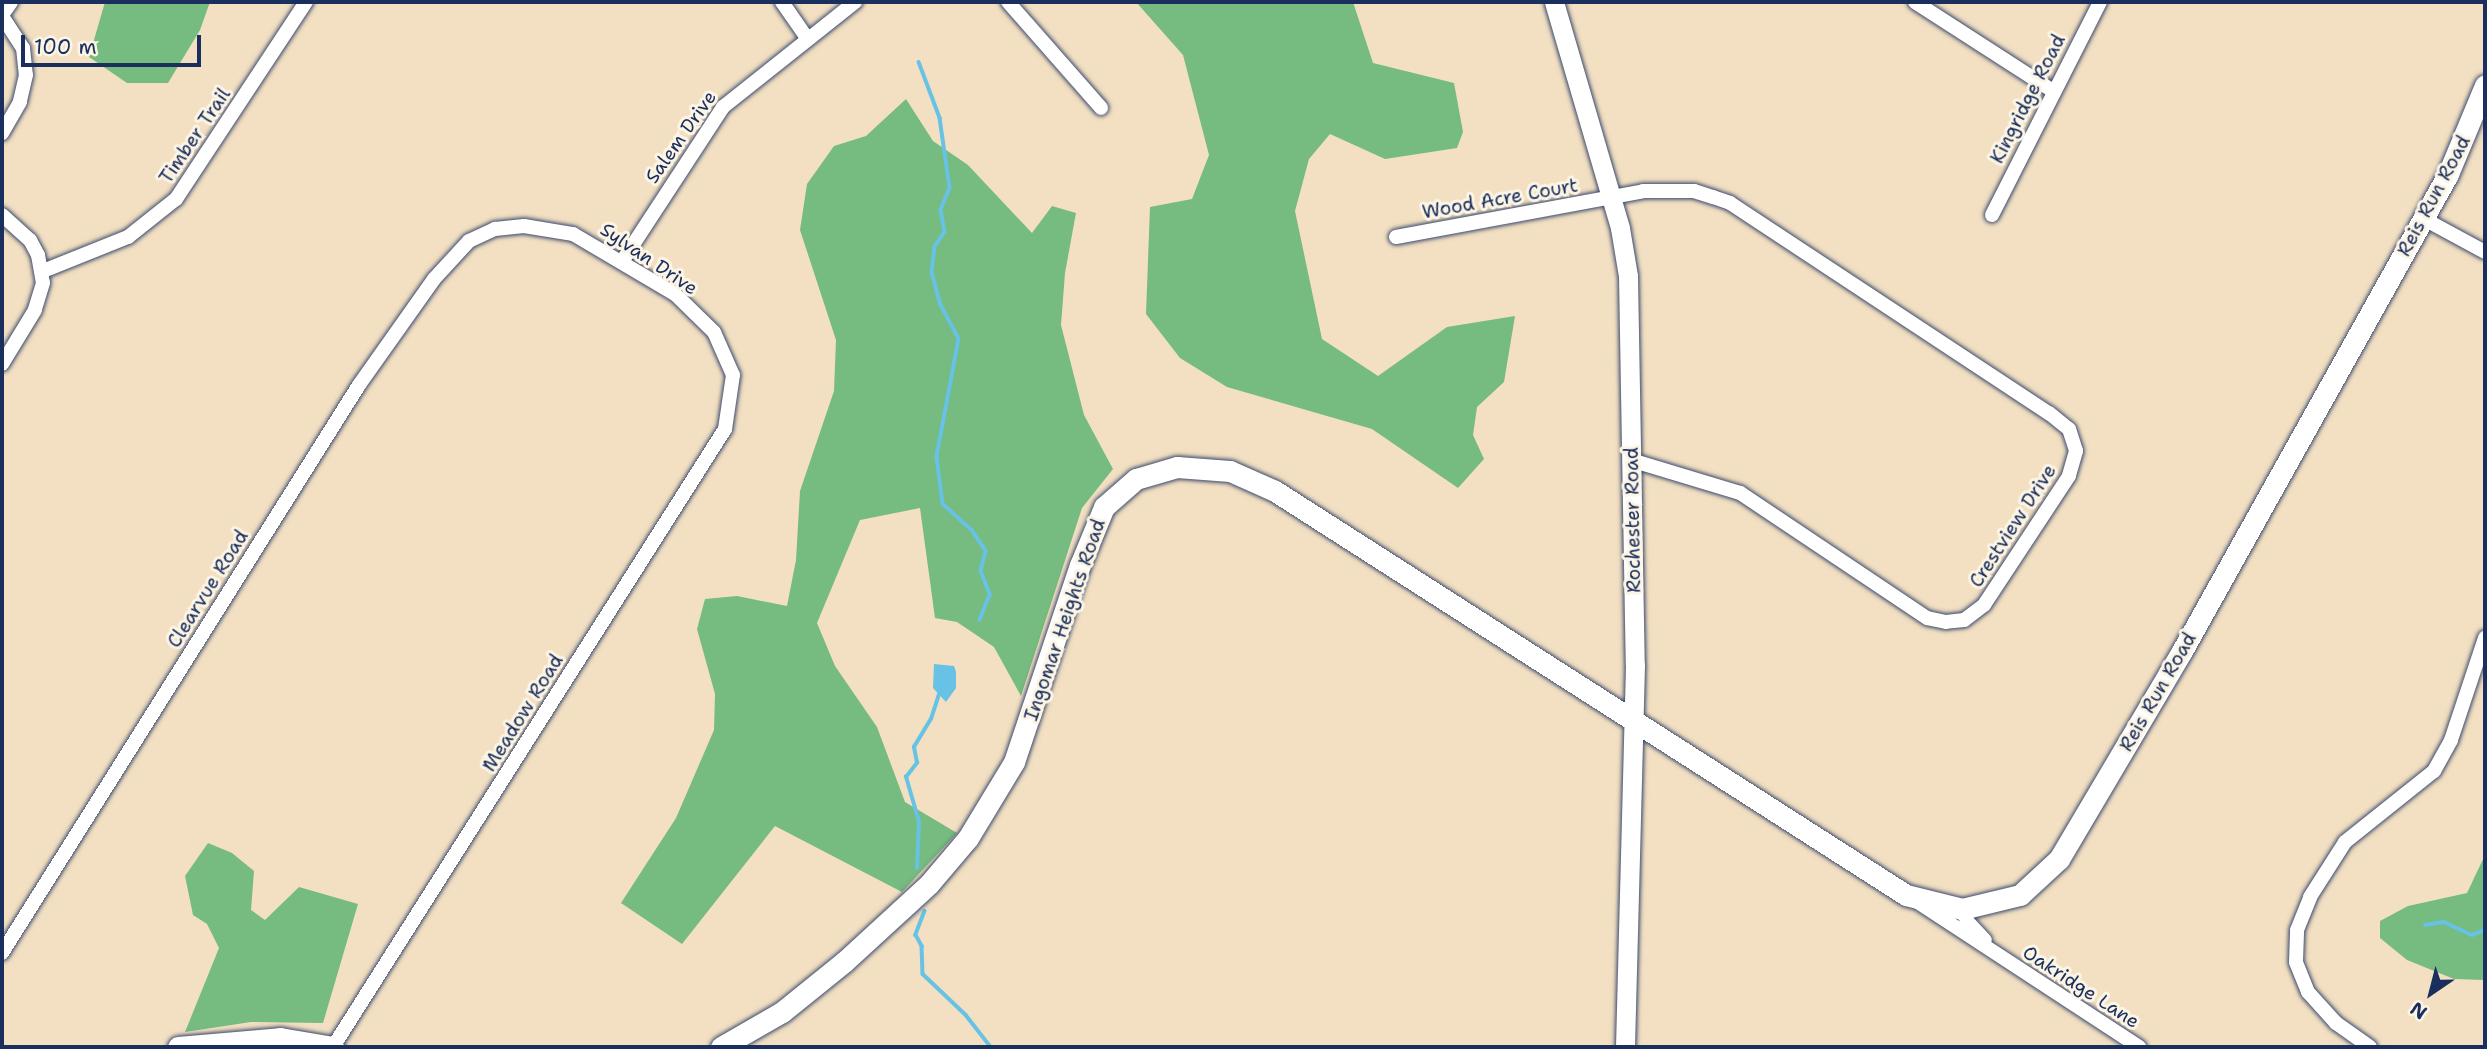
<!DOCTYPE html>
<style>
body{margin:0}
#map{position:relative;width:2487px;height:1049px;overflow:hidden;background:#f3e0c2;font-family:"Shantell Sans",sans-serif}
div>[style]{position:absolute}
.forest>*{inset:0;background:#76bb7f}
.water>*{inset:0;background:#67c2e5}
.stream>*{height:3.5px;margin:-1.75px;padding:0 1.75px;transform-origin:1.75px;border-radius:1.75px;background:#67c2e5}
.roads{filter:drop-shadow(0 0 2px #3b4a6d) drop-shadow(0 0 2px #3b4a6d)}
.street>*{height:14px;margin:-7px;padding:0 7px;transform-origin:7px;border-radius:7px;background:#fff}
.secondary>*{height:19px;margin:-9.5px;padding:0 9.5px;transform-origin:9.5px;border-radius:9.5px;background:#fff}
.primary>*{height:21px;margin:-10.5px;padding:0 10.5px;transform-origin:10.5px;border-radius:10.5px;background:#fff}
span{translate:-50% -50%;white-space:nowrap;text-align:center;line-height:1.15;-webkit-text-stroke:6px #fcf5e5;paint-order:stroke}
.street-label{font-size:19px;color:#1b2f5e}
.frame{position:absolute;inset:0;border:4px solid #1b2f5e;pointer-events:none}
.north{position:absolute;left:2396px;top:958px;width:70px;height:70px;-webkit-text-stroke:5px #fcf5e5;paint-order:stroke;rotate:215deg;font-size:19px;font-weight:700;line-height:28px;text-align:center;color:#1b2f5e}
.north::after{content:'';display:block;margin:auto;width:24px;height:32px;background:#1b2f5e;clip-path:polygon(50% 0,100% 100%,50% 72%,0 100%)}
.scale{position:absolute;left:21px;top:35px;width:180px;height:32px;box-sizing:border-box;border:4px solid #1b2f5e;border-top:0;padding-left:9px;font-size:21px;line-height:24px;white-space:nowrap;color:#1b2f5e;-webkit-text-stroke:5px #fcf5e5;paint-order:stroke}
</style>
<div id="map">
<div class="forest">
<div style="clip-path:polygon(105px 2px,210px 2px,200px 30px,168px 83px,127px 83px,89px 57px)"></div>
<div style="clip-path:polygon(1136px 2px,1353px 2px,1373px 63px,1454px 83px,1463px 132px,1457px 148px,1385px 159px,1330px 134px,1309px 159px,1295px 211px,1322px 339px,1378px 376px,1447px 327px,1515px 316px,1504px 382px,1477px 407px,1473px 435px,1484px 459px,1458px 488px,1372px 429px,1227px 387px,1180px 358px,1146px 314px,1150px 207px,1192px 199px,1209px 155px,1183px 55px)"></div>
<div style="clip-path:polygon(906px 99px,933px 141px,968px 165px,1032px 233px,1052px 206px,1076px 213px,1065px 273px,1061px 325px,1084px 415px,1113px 469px,1082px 508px,1021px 696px,994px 647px,957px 622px,935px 618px,920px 508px,860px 520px,817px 623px,835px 666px,877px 727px,905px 802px,957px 833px,902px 892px,775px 826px,682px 944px,621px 903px,676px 818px,714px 730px,715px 694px,697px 629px,705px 599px,737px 596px,787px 606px,796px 560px,800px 491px,834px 391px,836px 340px,800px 230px,807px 184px,834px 146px,866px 136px)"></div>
<div style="clip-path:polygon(208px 843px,232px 853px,254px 871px,251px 910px,265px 920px,299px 887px,358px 904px,323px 1023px,251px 1022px,185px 1032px,219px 948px,207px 924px,193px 915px,185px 876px)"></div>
<div style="clip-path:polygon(2485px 855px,2485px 980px,2454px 979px,2407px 960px,2380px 938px,2380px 921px,2408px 906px,2467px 893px)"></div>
</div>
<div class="water">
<div style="clip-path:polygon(934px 664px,954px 666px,956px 672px,956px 688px,946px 702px,933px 688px)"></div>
</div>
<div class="stream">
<div style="left:919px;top:62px;width:60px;rotate:69.4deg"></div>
<div style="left:940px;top:118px;width:71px;rotate:81.9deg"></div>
<div style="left:950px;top:188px;width:24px;rotate:112deg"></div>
<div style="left:941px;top:210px;width:22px;rotate:80deg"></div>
<div style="left:945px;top:232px;width:18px;rotate:124deg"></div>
<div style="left:935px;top:247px;width:25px;rotate:97deg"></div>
<div style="left:932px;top:272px;width:34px;rotate:75deg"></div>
<div style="left:941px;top:305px;width:38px;rotate:62deg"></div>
<div style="left:959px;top:339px;width:120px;rotate:100.6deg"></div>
<div style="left:937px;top:457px;width:47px;rotate:82.7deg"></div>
<div style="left:943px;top:504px;width:39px;rotate:42deg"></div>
<div style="left:972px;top:530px;width:25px;rotate:56deg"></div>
<div style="left:986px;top:551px;width:21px;rotate:104deg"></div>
<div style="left:981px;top:571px;width:26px;rotate:69deg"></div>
<div style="left:990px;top:595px;width:27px;rotate:112deg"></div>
<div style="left:917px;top:868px;width:46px;rotate:-87.5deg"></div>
<div style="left:919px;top:822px;width:47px;rotate:-106.1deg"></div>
<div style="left:906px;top:777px;width:18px;rotate:-52deg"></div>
<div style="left:917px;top:763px;width:16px;rotate:-101deg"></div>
<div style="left:914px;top:747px;width:33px;rotate:-59deg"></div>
<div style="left:931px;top:719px;width:25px;rotate:-72deg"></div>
<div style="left:925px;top:911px;width:26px;rotate:111deg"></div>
<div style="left:916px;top:935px;width:13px;rotate:61deg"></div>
<div style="left:922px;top:946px;width:28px;rotate:88deg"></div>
<div style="left:923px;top:974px;width:59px;rotate:43.6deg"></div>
<div style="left:966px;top:1015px;width:41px;rotate:52deg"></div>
<div style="left:2425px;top:925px;width:19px;rotate:-9deg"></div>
<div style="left:2444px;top:922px;width:31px;rotate:25deg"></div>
<div style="left:2472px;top:935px;width:14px;rotate:-21deg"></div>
</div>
<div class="roads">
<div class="street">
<div style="left:782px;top:2px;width:44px;rotate:55.2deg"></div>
<div style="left:1008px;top:2px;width:141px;rotate:48.7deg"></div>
<div style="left:1915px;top:2px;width:164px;rotate:32.8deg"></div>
<div style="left:2px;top:15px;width:16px;rotate:-55deg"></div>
<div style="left:2px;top:16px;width:38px;rotate:57deg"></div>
<div style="left:23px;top:48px;width:27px;rotate:84deg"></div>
<div style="left:26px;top:75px;width:28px;rotate:103deg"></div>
<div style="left:20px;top:102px;width:36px;rotate:120deg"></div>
<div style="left:2px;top:215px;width:38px;rotate:42deg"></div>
<div style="left:30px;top:240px;width:17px;rotate:62deg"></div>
<div style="left:38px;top:255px;width:28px;rotate:80deg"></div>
<div style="left:43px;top:283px;width:28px;rotate:107deg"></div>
<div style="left:35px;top:310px;width:63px;rotate:121.4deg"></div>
<div style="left:1992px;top:215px;width:239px;rotate:-63.1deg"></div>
<div style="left:2424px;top:219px;width:69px;rotate:28.4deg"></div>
<div style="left:1396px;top:237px;width:251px;rotate:-10.5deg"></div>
<div style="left:1643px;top:191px;width:51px"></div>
<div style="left:1694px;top:191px;width:20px;rotate:18deg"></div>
<div style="left:1713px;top:197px;width:18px;rotate:19deg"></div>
<div style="left:1730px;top:203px;width:382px;rotate:33.4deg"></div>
<div style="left:2049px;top:413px;width:26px;rotate:39deg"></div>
<div style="left:2069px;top:429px;width:23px;rotate:72deg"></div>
<div style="left:2076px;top:451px;width:26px;rotate:106deg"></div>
<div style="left:2069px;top:476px;width:154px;rotate:123.4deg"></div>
<div style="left:1984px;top:605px;width:25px;rotate:143deg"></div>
<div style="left:1964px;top:620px;width:18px;rotate:174deg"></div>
<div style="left:1946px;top:622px;width:19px;rotate:-168deg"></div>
<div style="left:1927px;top:618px;width:225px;rotate:-146.2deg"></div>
<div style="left:1740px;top:493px;width:114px;rotate:-163.2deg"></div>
<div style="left:623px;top:260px;width:183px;rotate:-56.8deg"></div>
<div style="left:723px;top:107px;width:169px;rotate:-38.5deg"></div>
<div style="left:43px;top:271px;width:92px;rotate:-21.8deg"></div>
<div style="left:128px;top:237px;width:61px;rotate:-38.4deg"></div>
<div style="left:176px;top:199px;width:236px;rotate:-56.6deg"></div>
<div style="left:1916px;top:901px;width:267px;rotate:33.2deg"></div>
<div style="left:1962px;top:909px;width:13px;rotate:67deg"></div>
<div style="left:1967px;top:921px;width:26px;rotate:47deg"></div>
<div style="left:2px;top:953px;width:671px;rotate:-57.85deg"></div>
<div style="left:359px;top:385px;width:130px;rotate:-54.7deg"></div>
<div style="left:434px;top:279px;width:52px;rotate:-47.4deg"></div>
<div style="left:469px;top:241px;width:29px;rotate:-25deg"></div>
<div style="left:495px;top:229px;width:29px;rotate:-6deg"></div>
<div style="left:524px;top:226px;width:50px;rotate:9.3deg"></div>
<div style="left:573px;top:234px;width:118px;rotate:30.5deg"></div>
<div style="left:675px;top:294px;width:54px;rotate:44.3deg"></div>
<div style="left:714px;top:332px;width:47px;rotate:66.2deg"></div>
<div style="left:733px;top:375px;width:55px;rotate:98.4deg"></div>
<div style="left:725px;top:429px;width:732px;rotate:122.39deg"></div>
<div style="left:2370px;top:1047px;width:42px;rotate:-144.8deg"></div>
<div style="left:2336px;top:1023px;width:42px;rotate:-132.1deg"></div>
<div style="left:2308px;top:992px;width:32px;rotate:-112deg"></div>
<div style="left:2296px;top:962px;width:32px;rotate:-88deg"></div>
<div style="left:2297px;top:930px;width:35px;rotate:-68deg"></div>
<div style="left:2310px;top:897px;width:65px;rotate:-57.5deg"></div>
<div style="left:2345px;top:842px;width:114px;rotate:-38.6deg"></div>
<div style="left:2434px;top:771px;width:35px;rotate:-61deg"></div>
<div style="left:2451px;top:740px;width:108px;rotate:-71.6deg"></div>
</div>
<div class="secondary">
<div style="left:1554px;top:2px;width:235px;rotate:73.7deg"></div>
<div style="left:1620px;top:228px;width:49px;rotate:80.5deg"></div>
<div style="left:1628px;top:276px;width:389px;rotate:89deg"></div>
<div style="left:1635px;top:665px;width:382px;rotate:91.5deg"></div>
</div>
<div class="primary">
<div style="left:178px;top:1047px;width:102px;rotate:-5deg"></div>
<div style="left:280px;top:1038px;width:54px;rotate:9.6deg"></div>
<div style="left:721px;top:1047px;width:70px;rotate:-29.8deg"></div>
<div style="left:782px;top:1012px;width:80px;rotate:-38.9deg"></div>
<div style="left:844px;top:962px;width:115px;rotate:-42.5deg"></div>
<div style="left:929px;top:884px;width:60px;rotate:-49.7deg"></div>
<div style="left:968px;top:838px;width:89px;rotate:-58.8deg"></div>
<div style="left:1014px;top:762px;width:208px;rotate:-71.5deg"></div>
<div style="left:1080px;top:565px;width:63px;rotate:-67.5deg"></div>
<div style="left:1104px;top:507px;width:43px;rotate:-41.2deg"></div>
<div style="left:1136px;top:479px;width:43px;rotate:-16.3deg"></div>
<div style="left:1177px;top:467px;width:53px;rotate:4.3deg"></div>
<div style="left:1230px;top:471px;width:49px;rotate:24deg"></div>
<div style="left:1275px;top:491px;width:749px;rotate:32.63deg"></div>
<div style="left:1906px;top:895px;width:58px;rotate:14deg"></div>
<div style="left:1962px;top:909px;width:60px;rotate:-13.6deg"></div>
<div style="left:2020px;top:895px;width:53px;rotate:-42.7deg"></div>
<div style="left:2059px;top:859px;width:242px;rotate:-59.4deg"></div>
<div style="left:2182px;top:651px;width:546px;rotate:-60.85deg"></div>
<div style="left:2448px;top:174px;width:96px;rotate:-67.4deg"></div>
</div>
</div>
<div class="street-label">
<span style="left:2028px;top:99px;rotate:-63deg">Kingridge Road</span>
<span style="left:195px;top:136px;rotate:-56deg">Timber Trail</span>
<span style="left:681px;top:137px;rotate:-55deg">Salem Drive</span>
<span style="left:2434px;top:196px;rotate:-62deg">Reis Run Road</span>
<span style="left:1500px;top:199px;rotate:-10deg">Wood Acre Court</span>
<span style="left:649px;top:259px;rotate:34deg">Sylvan Drive</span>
<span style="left:1633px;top:520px;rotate:-91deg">Rochester Road</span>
<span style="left:2013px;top:526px;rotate:-57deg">Crestview Drive</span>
<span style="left:208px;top:589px;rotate:-58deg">Clearvue Road</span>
<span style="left:1065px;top:620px;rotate:-71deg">Ingomar Heights Road</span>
<span style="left:2158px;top:692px;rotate:-60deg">Reis Run Road</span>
<span style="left:523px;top:713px;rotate:-58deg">Meadow Road</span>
<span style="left:2081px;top:987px;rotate:33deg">Oakridge Lane</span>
</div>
<div class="frame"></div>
<div class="north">N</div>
<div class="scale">100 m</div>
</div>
